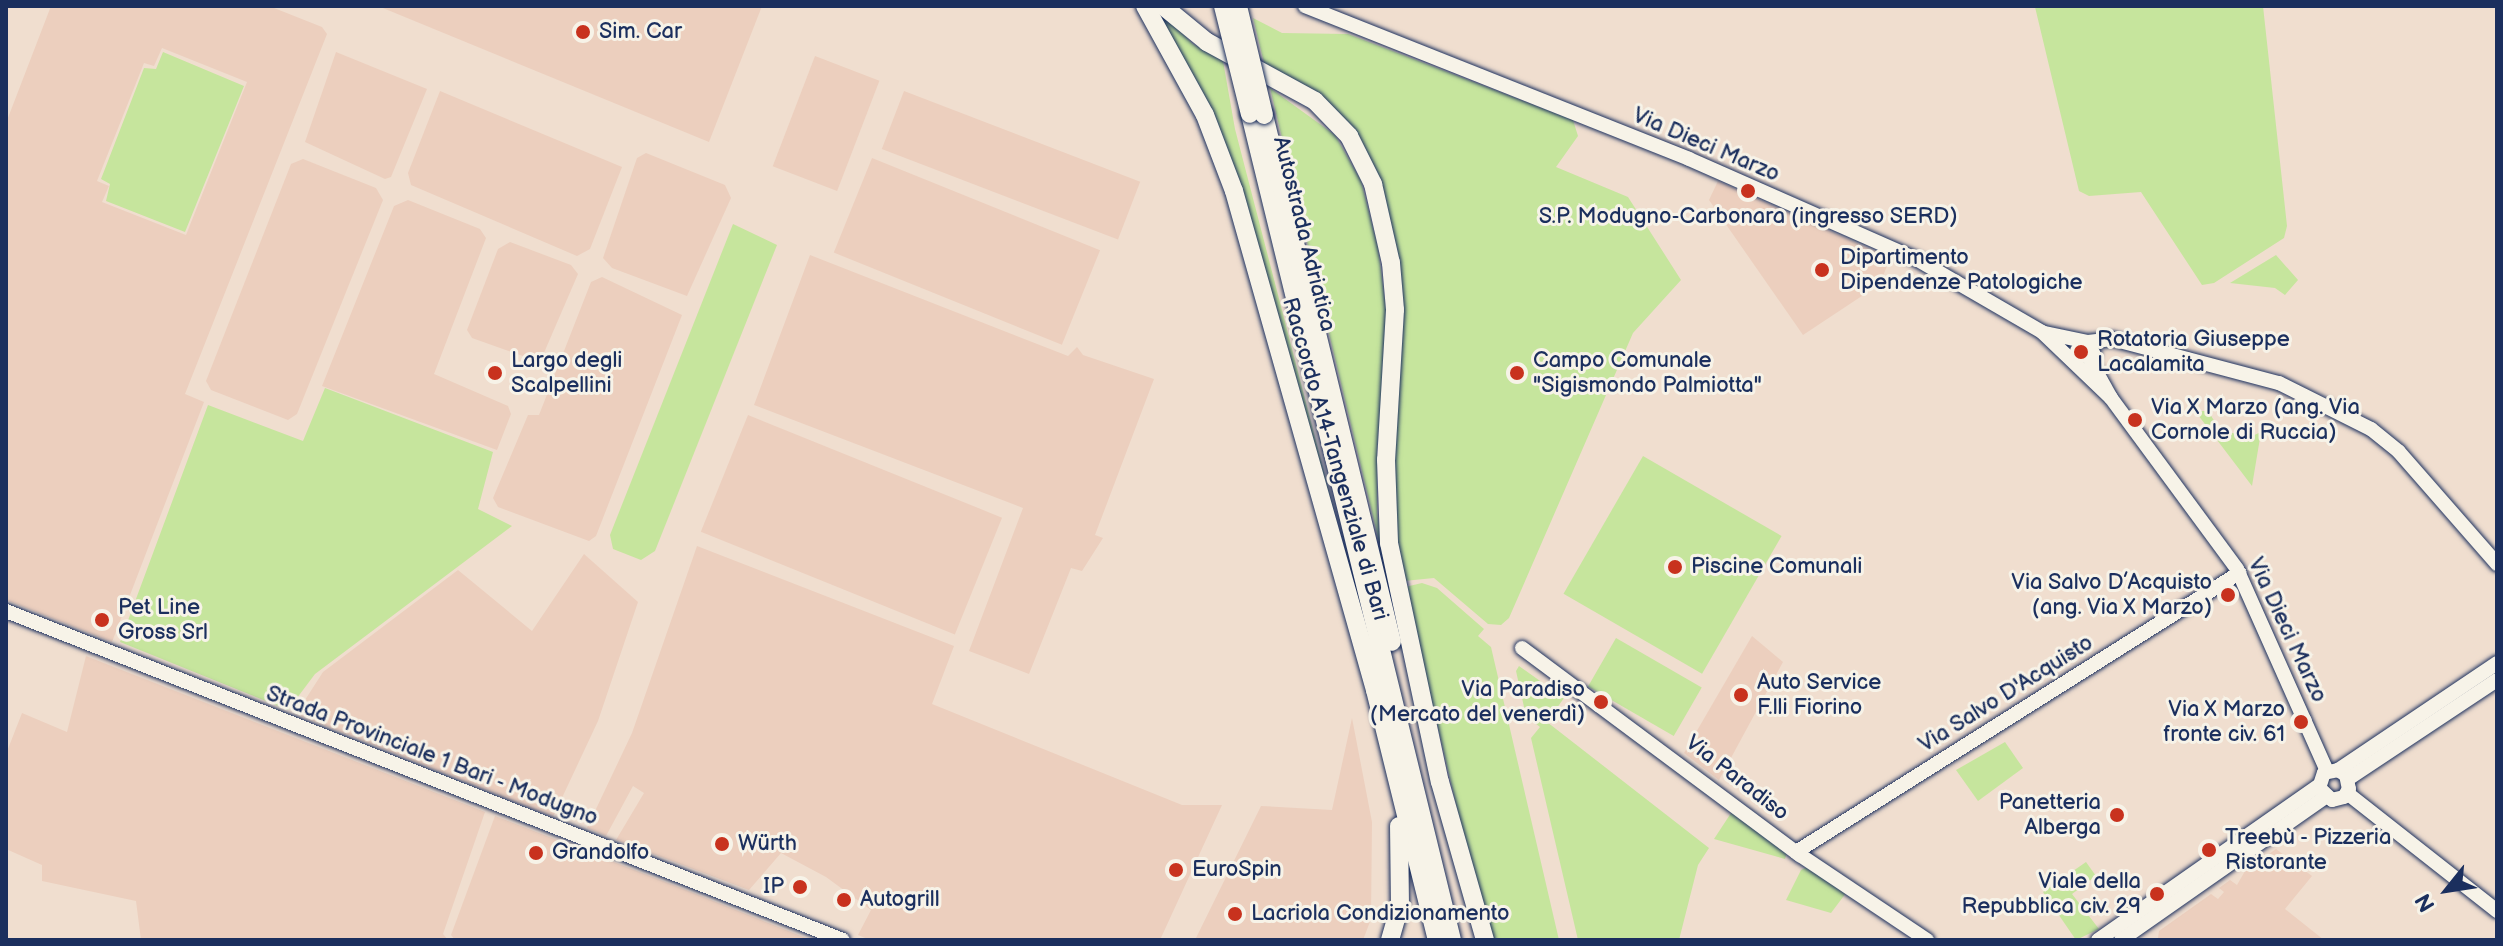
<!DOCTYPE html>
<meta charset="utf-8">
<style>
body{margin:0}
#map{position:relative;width:2503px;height:946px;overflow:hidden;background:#f0decf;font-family:"Balsamiq Sans",sans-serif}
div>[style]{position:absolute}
.built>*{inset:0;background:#eccfbe;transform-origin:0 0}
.green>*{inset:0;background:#c6e59d;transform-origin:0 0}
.roads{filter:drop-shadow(0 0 2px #1b2f5e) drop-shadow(0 0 2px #1b2f5e)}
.secondary>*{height:14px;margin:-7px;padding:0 7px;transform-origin:7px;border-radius:7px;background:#f7f3e8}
.highway>*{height:18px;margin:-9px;padding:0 9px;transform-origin:9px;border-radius:9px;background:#f7f3e8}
.bridges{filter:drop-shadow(0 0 2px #1b2f5e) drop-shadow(0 0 2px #1b2f5e)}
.highway-bridge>*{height:18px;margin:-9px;padding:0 9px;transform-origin:9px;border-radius:9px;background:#f7f3e8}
.dots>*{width:22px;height:22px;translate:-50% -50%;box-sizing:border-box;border:4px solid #f7f3e8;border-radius:50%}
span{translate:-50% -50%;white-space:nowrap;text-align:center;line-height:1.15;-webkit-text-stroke:6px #f7f3e8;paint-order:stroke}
.poi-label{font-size:22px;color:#1b2f5e}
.left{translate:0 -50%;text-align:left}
.right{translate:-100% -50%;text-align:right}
.street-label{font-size:22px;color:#1b2f5e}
.frame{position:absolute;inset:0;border:8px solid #1b2f5e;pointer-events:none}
.north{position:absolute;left:2407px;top:850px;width:80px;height:80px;-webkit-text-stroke:6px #f7f3e8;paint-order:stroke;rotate:240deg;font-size:22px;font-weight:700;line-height:32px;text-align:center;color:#1b2f5e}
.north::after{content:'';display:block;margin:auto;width:28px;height:36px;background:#1b2f5e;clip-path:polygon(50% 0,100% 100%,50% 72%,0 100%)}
</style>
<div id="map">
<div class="built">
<div style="clip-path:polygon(evenodd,51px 6px,269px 6px,322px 27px,327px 34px,185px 394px,204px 402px,112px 642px,6px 600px,6px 123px,51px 6px,162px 48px,247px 82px,186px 235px,102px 202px,109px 186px,97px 181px,144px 63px,154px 66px,162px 48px)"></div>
<div style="clip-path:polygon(378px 6px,762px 6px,709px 142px)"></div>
<div style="clip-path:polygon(336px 52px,427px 89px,391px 177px,385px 179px,305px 142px)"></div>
<div style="left:815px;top:56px;width:69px;height:118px;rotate:21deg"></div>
<div style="clip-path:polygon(440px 91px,622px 167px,590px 249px,577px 256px,411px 185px,408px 173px)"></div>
<div style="left:904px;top:91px;width:253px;height:62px;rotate:21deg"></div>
<div style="clip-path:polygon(646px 153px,725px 185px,731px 198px,687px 296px,612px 268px,603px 258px,637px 158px)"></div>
<div style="left:872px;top:158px;width:246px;height:102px;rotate:22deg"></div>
<div style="clip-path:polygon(303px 159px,376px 188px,383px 200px,297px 414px,288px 420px,211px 390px,206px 381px,291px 164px)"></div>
<div style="clip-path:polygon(1718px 181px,1890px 258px,1880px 284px,1803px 335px,1709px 200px)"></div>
<div style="clip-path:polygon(408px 200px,480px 229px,486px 238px,434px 374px,508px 406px,511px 414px,497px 450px,322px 386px,394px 206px)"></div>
<div style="clip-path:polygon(510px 242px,571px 265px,578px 274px,540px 362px,472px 338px,467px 330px,498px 249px)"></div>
<div style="clip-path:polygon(810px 255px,1068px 356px,1077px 347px,1083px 355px,1154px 379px,1095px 535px,1103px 538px,1082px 571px,1071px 568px,1029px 674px,969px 651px,1023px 508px,754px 405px)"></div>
<div style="clip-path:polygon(602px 277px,682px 315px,596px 536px,589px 541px,498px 507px,493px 498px,528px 415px,539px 415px,591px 282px)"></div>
<div style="left:748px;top:415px;width:274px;height:126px;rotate:22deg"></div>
<div style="clip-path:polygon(697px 546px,954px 646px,932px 704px,1182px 805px,1222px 805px,1160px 940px,870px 940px,858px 935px,871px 910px,826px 877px,781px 853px,749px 890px,616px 840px,644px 793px,633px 786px,606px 836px,587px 828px,632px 733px)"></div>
<div style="clip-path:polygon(584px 554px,638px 602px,598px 721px,553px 817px,296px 714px,323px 672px,458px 570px,532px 631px)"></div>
<div style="clip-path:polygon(1752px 636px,1783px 662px,1719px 780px,1684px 753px)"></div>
<div style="clip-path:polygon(86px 656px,485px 812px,443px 934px,448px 940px,141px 940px,136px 901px,42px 881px,42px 865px,6px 849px,6px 754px,22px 713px,67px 732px)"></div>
<div style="clip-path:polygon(1352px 718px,1372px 822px,1371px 919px,1363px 940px,1195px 940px,1261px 806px,1332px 810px)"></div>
<div style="clip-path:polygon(495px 816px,686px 890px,811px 940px,455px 940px,451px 935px)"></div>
<div style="clip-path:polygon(2276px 849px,2312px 876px,2285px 909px,2324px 940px,2158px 938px,2159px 931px,2211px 894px,2218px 899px,2224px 892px,2219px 888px,2230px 880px,2237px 885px,2245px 871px)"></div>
</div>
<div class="green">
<div style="clip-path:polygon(1154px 6px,1193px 44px,1223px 61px,1235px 129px,1366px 634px,1240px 192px)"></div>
<div style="clip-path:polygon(2263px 6px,2287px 226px,2284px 238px,2214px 283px,2202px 285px,2141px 192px,2089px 196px,2079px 191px,2035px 7px)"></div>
<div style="clip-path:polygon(1253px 18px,1282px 33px,1348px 34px,1573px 120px,1578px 136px,1556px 167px,1628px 197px,1681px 280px,1633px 333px,1509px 618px,1501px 625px,1488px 624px,1434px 578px,1404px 581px,1391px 495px,1399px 362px,1379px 190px,1303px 85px,1264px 63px)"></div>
<div style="clip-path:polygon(163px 52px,244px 86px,185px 232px,106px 201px,110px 184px,101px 179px,144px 68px,156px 69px)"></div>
<div style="clip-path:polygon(1270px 88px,1335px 135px,1361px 181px,1378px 248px,1388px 324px,1377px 450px,1377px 513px,1389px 583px)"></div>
<div style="clip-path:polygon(733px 224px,777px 245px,655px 551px,641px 560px,613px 549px,610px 535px)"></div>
<div style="clip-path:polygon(2276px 255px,2298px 280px,2285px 295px,2275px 288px,2230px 283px)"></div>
<div style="clip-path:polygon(325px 388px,493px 452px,478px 509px,512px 526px,315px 674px,288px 710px,120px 642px,208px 405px,303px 441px)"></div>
<div style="clip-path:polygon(2195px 411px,2208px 411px,2220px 430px,2250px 437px,2261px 432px,2252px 486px)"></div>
<div style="left:1643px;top:456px;width:160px;height:159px;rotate:30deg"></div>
<div style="clip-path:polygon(1422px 583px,1437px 588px,1484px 629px,1478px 636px,1491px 647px,1559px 940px,1488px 940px,1405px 587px)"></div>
<div style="left:1616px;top:638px;width:99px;height:56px;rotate:30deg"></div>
<div style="clip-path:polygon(1519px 666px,1564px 698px,1547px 722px,1709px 848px,1698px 865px,1679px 940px,1578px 940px,1531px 738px,1540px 727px,1526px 716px,1516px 671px)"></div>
<div style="clip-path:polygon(2005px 742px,2023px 768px,1978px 801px,1956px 770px)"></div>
<div style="clip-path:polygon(1733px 810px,1787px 852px,1785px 859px,1714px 839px)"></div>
<div style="clip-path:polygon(2086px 862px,2096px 876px,2072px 894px,2099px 929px,2076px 940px,2043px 892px)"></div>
<div style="clip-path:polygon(1807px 867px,1846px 893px,1831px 913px,1786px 900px,1801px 870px)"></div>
</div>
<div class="roads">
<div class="secondary">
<div style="left:1305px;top:6px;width:413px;rotate:21.7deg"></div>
<div style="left:1689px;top:159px;width:250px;rotate:23.8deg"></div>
<div style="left:1918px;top:260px;width:143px;rotate:30.1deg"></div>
<div style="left:2042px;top:332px;width:95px;rotate:43.7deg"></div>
<div style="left:2045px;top:333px;width:44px;rotate:11.8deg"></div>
<div style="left:2088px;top:342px;width:14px;rotate:65deg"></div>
<div style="left:2088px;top:342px;width:24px;rotate:-7deg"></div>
<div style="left:2112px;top:339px;width:173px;rotate:14.8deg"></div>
<div style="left:2279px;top:383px;width:103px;rotate:26.6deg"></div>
<div style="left:2371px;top:429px;width:36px;rotate:39deg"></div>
<div style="left:2399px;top:452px;width:149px;rotate:48.8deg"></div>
<div style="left:2091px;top:362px;width:41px;rotate:60.9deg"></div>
<div style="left:2111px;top:398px;width:212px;rotate:53.6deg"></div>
<div style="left:2237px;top:569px;width:221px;rotate:66deg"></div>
<div style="left:6px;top:611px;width:899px;rotate:21.46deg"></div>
<div style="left:1522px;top:648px;width:347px;rotate:36.7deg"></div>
<div style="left:1800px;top:855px;width:153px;rotate:33.8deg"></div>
<div style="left:2338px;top:770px;width:9px;rotate:32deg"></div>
<div style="left:2346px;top:775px;width:14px;rotate:78deg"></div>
<div style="left:2349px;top:789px;width:9px;rotate:122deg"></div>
<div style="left:2344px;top:797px;width:12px;rotate:166deg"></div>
<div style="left:2332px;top:800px;width:18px;rotate:-137deg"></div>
<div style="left:2319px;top:788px;width:16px;rotate:-72deg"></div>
<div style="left:2324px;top:773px;width:14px;rotate:-12deg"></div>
<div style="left:2338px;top:770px;width:192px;rotate:-33.9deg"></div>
<div style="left:2348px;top:779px;width:179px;rotate:-33.6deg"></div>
<div style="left:2347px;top:793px;width:191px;rotate:38.2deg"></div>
<div style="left:1796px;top:852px;width:524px;rotate:-32.2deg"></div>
<div style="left:2098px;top:940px;width:270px;rotate:-35deg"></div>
<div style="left:2121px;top:940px;width:249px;rotate:-35deg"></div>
</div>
<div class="highway">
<div style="left:1145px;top:6px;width:124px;rotate:61.2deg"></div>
<div style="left:1205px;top:115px;width:81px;rotate:69.1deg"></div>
<div style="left:1234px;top:191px;width:519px;rotate:74.22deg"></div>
<div style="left:1375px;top:690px;width:258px;rotate:76.1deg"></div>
<div style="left:1163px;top:6px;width:57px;rotate:39.3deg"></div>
<div style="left:1207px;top:42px;width:123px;rotate:28.6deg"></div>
<div style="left:1315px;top:101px;width:49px;rotate:45.8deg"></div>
<div style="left:1349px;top:136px;width:54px;rotate:63.4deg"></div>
<div style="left:1373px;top:184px;width:81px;rotate:77.2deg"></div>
<div style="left:1391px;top:263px;width:47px;rotate:85.1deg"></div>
<div style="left:1395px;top:310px;width:150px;rotate:93.4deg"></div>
<div style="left:1386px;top:460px;width:83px;rotate:87.9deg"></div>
<div style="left:1389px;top:543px;width:244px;rotate:78deg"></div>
<div style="left:1440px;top:782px;width:164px;rotate:74.1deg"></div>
<div style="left:1250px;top:114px;width:850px;rotate:76.26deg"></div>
<div style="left:1264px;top:115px;width:542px;rotate:76.35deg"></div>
<div style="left:1390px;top:940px;width:35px;rotate:-74deg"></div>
<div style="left:1400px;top:906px;width:80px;rotate:-90.7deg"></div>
</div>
</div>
<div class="bridges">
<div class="highway-bridge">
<div style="left:1223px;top:6px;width:111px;rotate:76deg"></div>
<div style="left:1238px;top:6px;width:112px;rotate:76.6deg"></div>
</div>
</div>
<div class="dots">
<div style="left:583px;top:32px;background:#c8321e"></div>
<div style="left:1748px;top:191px;background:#c8321e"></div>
<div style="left:1822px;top:270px;background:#c8321e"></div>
<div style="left:2081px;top:352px;background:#c8321e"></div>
<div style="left:495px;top:373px;background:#c8321e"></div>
<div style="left:1517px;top:373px;background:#c8321e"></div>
<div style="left:2135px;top:420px;background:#c8321e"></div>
<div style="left:1675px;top:567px;background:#c8321e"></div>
<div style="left:2228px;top:595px;background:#c8321e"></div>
<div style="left:102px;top:620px;background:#c8321e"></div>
<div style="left:1741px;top:695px;background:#c8321e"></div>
<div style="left:1601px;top:702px;background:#c8321e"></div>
<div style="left:2301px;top:722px;background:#c8321e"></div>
<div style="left:2117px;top:815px;background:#c8321e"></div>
<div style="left:722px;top:844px;background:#c8321e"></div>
<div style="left:2209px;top:850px;background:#c8321e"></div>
<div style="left:536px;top:853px;background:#c8321e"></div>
<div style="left:1176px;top:870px;background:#c8321e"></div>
<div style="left:800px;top:887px;background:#c8321e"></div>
<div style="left:2157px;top:894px;background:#c8321e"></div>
<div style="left:844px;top:900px;background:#c8321e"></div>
<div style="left:1235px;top:914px;background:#c8321e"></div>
</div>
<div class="poi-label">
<span class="left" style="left:599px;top:32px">Sim. Car</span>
<span style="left:1748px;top:217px">S.P. Modugno-Carbonara (ingresso SERD)</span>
<span class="left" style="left:1840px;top:270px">Dipartimento<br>Dipendenze Patologiche</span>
<span class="left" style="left:2097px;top:352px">Rotatoria Giuseppe<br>Lacalamita</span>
<span class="left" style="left:511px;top:373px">Largo degli<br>Scalpellini</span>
<span class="left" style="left:1533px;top:373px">Campo Comunale<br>"Sigismondo Palmiotta"</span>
<span class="left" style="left:2151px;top:420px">Via X Marzo (ang. Via<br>Cornole di Ruccia)</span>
<span class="left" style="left:1691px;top:567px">Piscine Comunali</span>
<span class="right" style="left:2212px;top:595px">Via Salvo D’Acquisto<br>(ang. Via X Marzo)</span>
<span class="left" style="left:118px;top:620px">Pet Line<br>Gross Srl</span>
<span class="left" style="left:1757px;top:695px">Auto Service<br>F.lli Fiorino</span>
<span class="right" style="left:1585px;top:702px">Via Paradiso<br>(Mercato del venerdì)</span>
<span class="right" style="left:2285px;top:722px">Via X Marzo<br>fronte civ. 61</span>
<span class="right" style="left:2101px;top:815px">Panetteria<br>Alberga</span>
<span class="left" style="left:2225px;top:850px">Treebù - Pizzeria<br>Ristorante</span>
<span class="left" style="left:738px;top:844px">Würth</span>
<span class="left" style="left:552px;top:853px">Grandolfo</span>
<span class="left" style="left:1192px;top:870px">EuroSpin</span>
<span class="right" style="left:2141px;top:894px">Viale della<br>Repubblica civ. 29</span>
<span class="right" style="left:784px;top:887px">IP</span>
<span class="left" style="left:860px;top:900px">Autogrill</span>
<span class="left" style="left:1251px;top:914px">Lacriola Condizionamento</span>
</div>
<div class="street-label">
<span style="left:1706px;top:145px;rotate:23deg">Via Dieci Marzo</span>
<span style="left:1304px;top:234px;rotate:76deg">Autostrada Adriatica</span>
<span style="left:1335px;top:459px;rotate:74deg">Raccordo A14-Tangenziale di Bari</span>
<span style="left:2287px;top:630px;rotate:65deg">Via Dieci Marzo</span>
<span style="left:2006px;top:694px;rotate:-32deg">Via Salvo D'Acquisto</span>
<span style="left:432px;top:756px;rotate:21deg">Strada Provinciale 1 Bari - Modugno</span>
<span style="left:1737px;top:778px;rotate:38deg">Via Paradiso</span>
</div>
<div class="frame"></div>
<div class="north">N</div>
</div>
